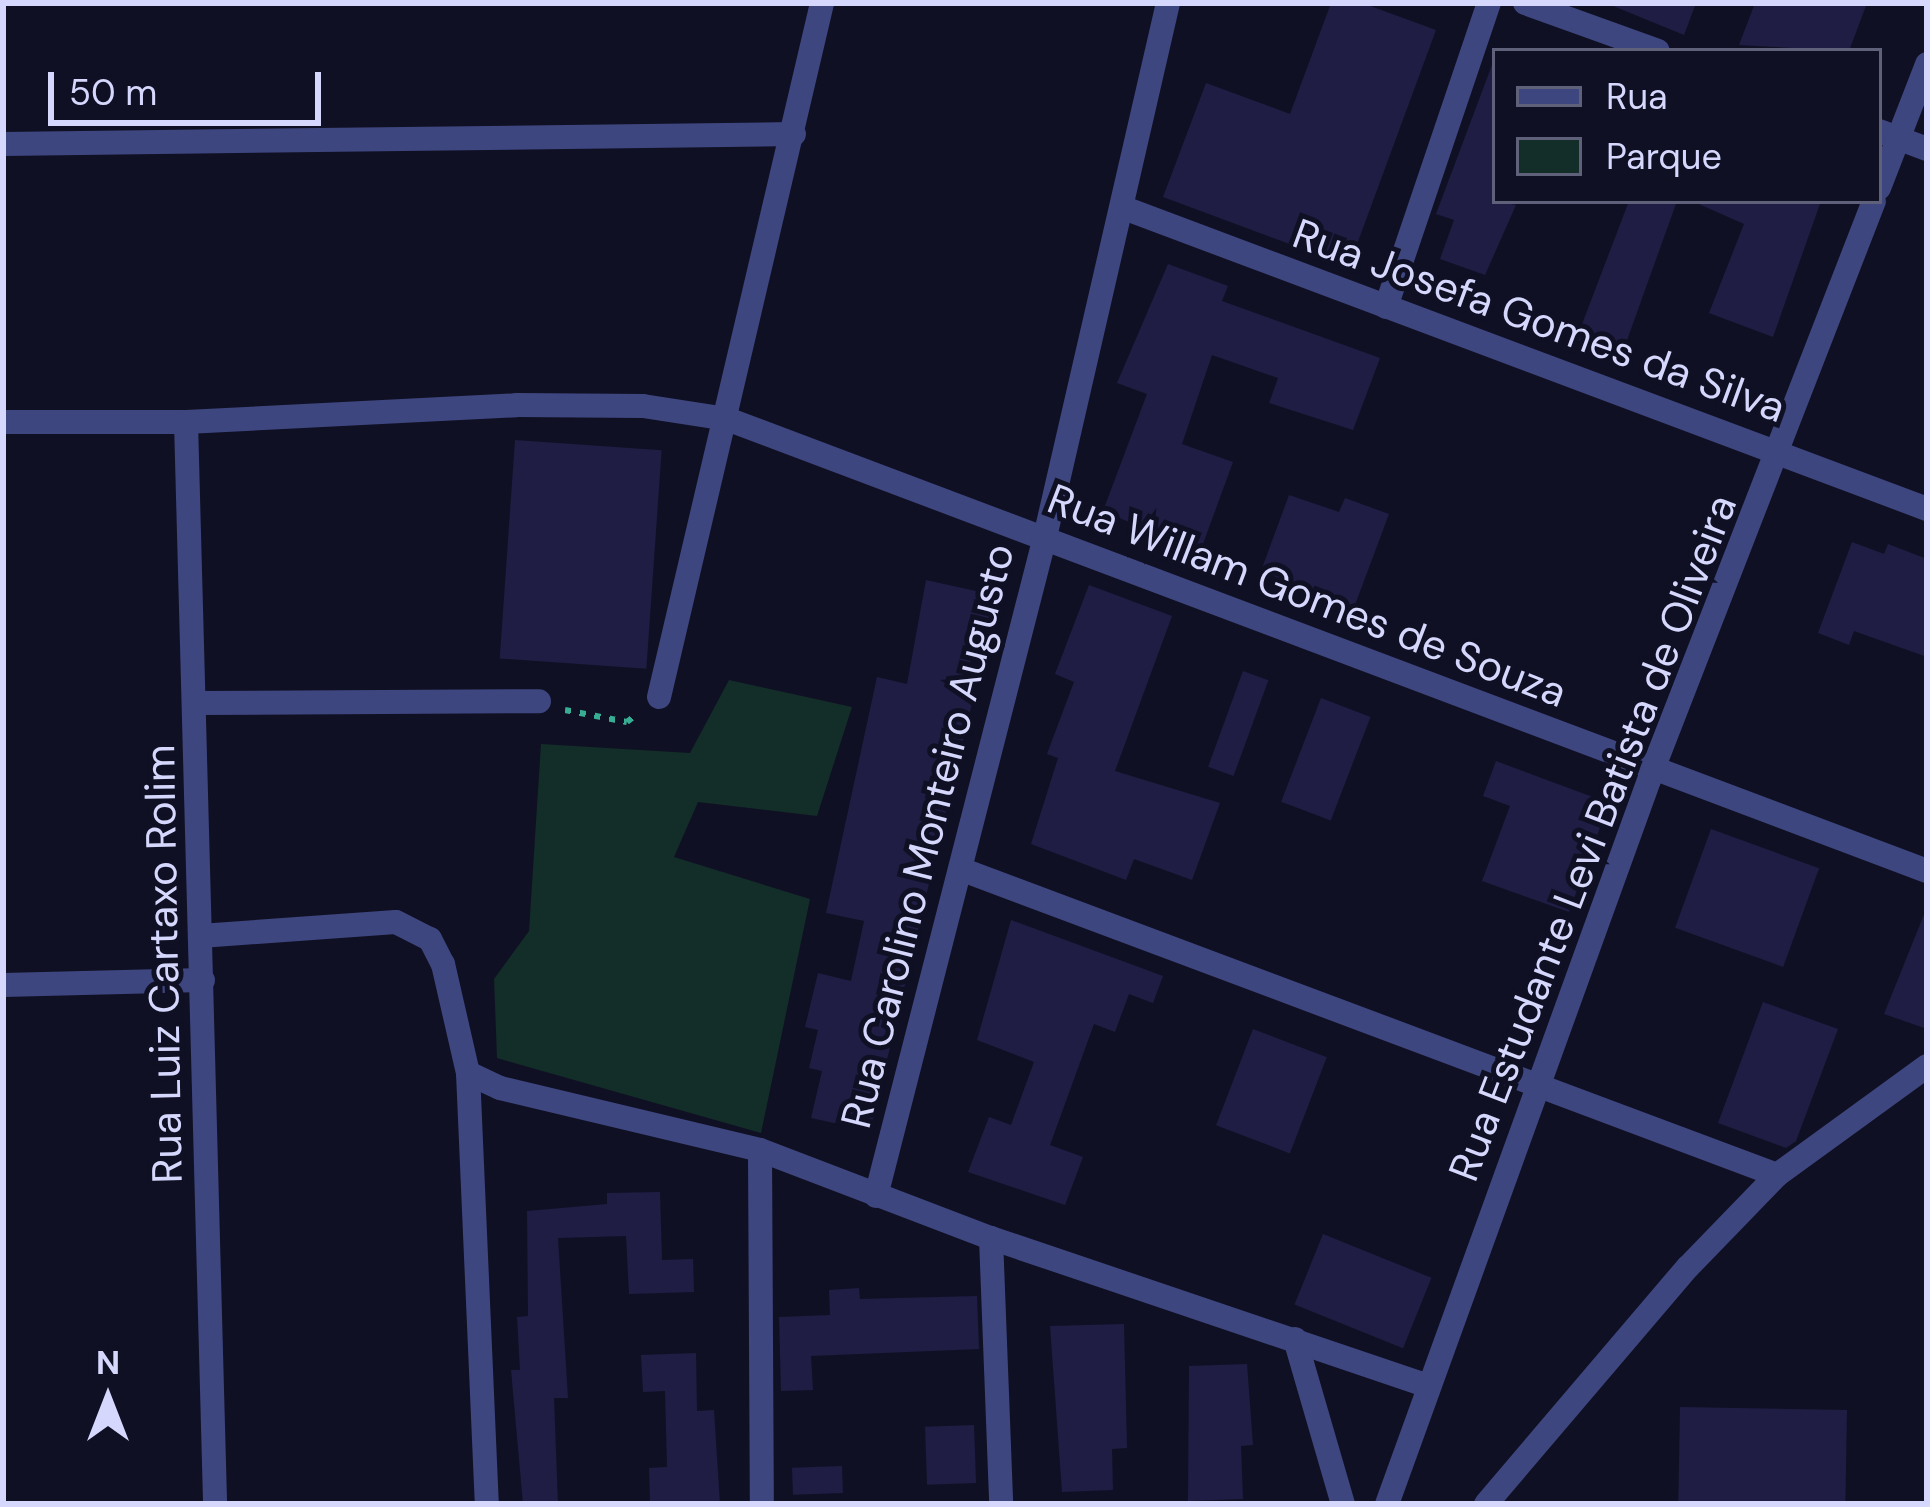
<!DOCTYPE html>
<style>
body{margin:0}
#map{position:relative;width:1930px;height:1507px;overflow:hidden;background:#101024;font-family:"DM Sans",sans-serif}
div>[style]{position:absolute}
.green>*{inset:0;background:#132d28}
.building>*{inset:0;background:#1f1d43;transform-origin:0 0}
.path>*{height:6px;margin-top:-3px;transform-origin:0;background:repeating-linear-gradient(90deg,#37ae94 0 6px,transparent 0 15px)}
.minor>*{height:24px;margin:-12px;padding:0 12px;transform-origin:12px;border-radius:12px;background:#3e467f}
span{translate:-50% -50%;white-space:nowrap;text-align:center;line-height:1.15;-webkit-text-stroke:10px #101024;paint-order:stroke}
.street-label{font-size:42px;color:#d5d7fc}
.frame{position:absolute;inset:0;border:6px solid #d5d7fc;pointer-events:none}
.legend{position:absolute;left:1492px;top:48px;width:390px;height:156px;box-sizing:border-box;background:#101024;border:3px solid #5f607a;margin:0;padding:15px 21px;list-style:none;font-size:36px;color:#d5d7fc}
.legend li{display:flex;align-items:center;gap:24px;height:60px}
.legend b{width:60px;border:3px solid #5f607a}
.north{position:absolute;left:48px;top:1339px;width:120px;height:120px;-webkit-text-stroke:9px #101024;paint-order:stroke;rotate:0deg;font-size:33px;font-weight:700;line-height:48px;text-align:center;color:#d5d7fc}
.north::after{content:'';display:block;margin:auto;width:42px;height:54px;background:#d5d7fc;clip-path:polygon(50% 0,100% 100%,50% 72%,0 100%)}
.scale{position:absolute;left:48px;top:72px;width:273px;height:54px;box-sizing:border-box;border:6px solid #d5d7fc;border-top:0;padding-left:15px;font-size:36px;line-height:42px;white-space:nowrap;color:#d5d7fc;-webkit-text-stroke:9px #101024;paint-order:stroke}
</style>
<div id="map">
<div class="green">
<div style="clip-path:polygon(729px 680px,852px 707px,817px 816px,698px 802px,674px 857px,810px 899px,761px 1133px,497px 1058px,494px 979px,529px 931px,541px 744px,690px 753px)"></div>
</div>
<div class="building">
<div style="clip-path:polygon(1331px 3px,1362px 3px,1436px 30px,1349px 266px,1163px 197px,1206px 83px,1290px 114px)"></div>
<div style="clip-path:polygon(1606px 3px,1696px 3px,1684px 35px)"></div>
<div style="clip-path:polygon(1755px 3px,1867px 3px,1849px 51px,1739px 45px)"></div>
<div style="clip-path:polygon(1492px 65px,1495px 201px,1516px 205px,1485px 275px,1440px 259px,1454px 220px,1436px 214px)"></div>
<div style="clip-path:polygon(1629px 201px,1677px 201px,1621px 357px,1576px 340px)"></div>
<div style="clip-path:polygon(1692px 201px,1821px 201px,1773px 337px,1709px 313px,1744px 224px)"></div>
<div style="clip-path:polygon(1168px 264px,1228px 286px,1222px 301px,1380px 358px,1353px 430px,1269px 403px,1278px 378px,1212px 355px,1182px 444px,1233px 462px,1200px 552px,1103px 511px,1147px 394px,1117px 383px)"></div>
<div style="left:515px;top:440px;width:147px;height:219px;rotate:4deg"></div>
<div style="clip-path:polygon(1289px 495px,1339px 512px,1345px 498px,1389px 514px,1352px 613px,1261px 571px)"></div>
<div style="clip-path:polygon(1852px 542px,1884px 554px,1888px 544px,1927px 559px,1927px 657px,1854px 631px,1849px 645px,1818px 633px)"></div>
<div style="clip-path:polygon(926px 580px,1003px 597px,992px 644px,975px 640px,963px 697px,973px 699px,870px 1131px,811px 1118px,822px 1071px,809px 1068px,818px 1030px,805px 1027px,818px 973px,851px 981px,864px 921px,826px 913px,877px 677px,907px 684px)"></div>
<div style="clip-path:polygon(1089px 585px,1172px 616px,1115px 771px,1220px 803px,1192px 880px,1134px 859px,1126px 880px,1031px 844px,1058px 758px,1047px 754px,1074px 682px,1055px 674px)"></div>
<div style="left:1243px;top:671px;width:27px;height:102px;rotate:20deg"></div>
<div style="left:1321px;top:698px;width:53px;height:111px;rotate:21deg"></div>
<div style="clip-path:polygon(1496px 761px,1609px 803px,1569px 912px,1482px 881px,1510px 806px,1483px 796px)"></div>
<div style="left:1711px;top:829px;width:115px;height:105px;rotate:20deg"></div>
<div style="clip-path:polygon(1927px 907px,1927px 1029px,1884px 1014px)"></div>
<div style="clip-path:polygon(1011px 920px,1163px 976px,1153px 1003px,1129px 994px,1115px 1032px,1094px 1024px,1050px 1145px,1083px 1157px,1065px 1205px,968px 1172px,989px 1117px,1011px 1125px,1034px 1062px,977px 1040px)"></div>
<div style="clip-path:polygon(1763px 1002px,1838px 1029px,1796px 1141px,1786px 1148px,1718px 1123px)"></div>
<div style="left:1253px;top:1029px;width:79px;height:103px;rotate:21deg"></div>
<div style="clip-path:polygon(660px 1192px,662px 1260px,693px 1259px,694px 1292px,629px 1294px,626px 1236px,558px 1238px,568px 1398px,554px 1398px,558px 1504px,523px 1504px,511px 1370px,520px 1370px,517px 1317px,528px 1316px,527px 1211px,607px 1204px,607px 1193px)"></div>
<div style="left:1323px;top:1234px;width:117px;height:76px;rotate:22deg"></div>
<div style="clip-path:polygon(859px 1288px,860px 1299px,977px 1296px,979px 1349px,811px 1356px,813px 1390px,781px 1391px,779px 1317px,830px 1315px,829px 1290px)"></div>
<div style="clip-path:polygon(1124px 1324px,1127px 1448px,1112px 1449px,1113px 1490px,1062px 1492px,1050px 1326px)"></div>
<div style="clip-path:polygon(696px 1353px,697px 1411px,714px 1410px,720px 1504px,650px 1504px,649px 1468px,667px 1467px,665px 1391px,643px 1392px,641px 1355px)"></div>
<div style="clip-path:polygon(1247px 1364px,1253px 1445px,1241px 1446px,1243px 1499px,1188px 1501px,1189px 1366px)"></div>
<div style="left:1680px;top:1407px;width:167px;height:97px;rotate:1deg"></div>
<div style="left:974px;top:1425px;width:58px;height:49px;rotate:88deg"></div>
<div style="left:842px;top:1466px;width:27px;height:50px;rotate:88deg"></div>
</div>
<div class="path">
<div style="left:565px;top:710px;width:63px;rotate:11deg"></div>
<div style="left:627px;top:722px;width:13px;rotate:-39deg"></div>
</div>
<div class="minor">
<div style="left:1525px;top:3px;width:141px;rotate:19.8deg"></div>
<div style="left:1879px;top:131px;width:51px;rotate:20.6deg"></div>
<div style="left:3px;top:144px;width:791px;rotate:-0.72deg"></div>
<div style="left:1879px;top:188px;width:133px;rotate:-68.8deg"></div>
<div style="left:1124px;top:208px;width:858px;rotate:20.55deg"></div>
<div style="left:1386px;top:307px;width:321px;rotate:-71.3deg"></div>
<div style="left:3px;top:422px;width:183px"></div>
<div style="left:186px;top:422px;width:331px;rotate:-2.9deg"></div>
<div style="left:517px;top:405px;width:126px;rotate:0.5deg"></div>
<div style="left:643px;top:406px;width:85px;rotate:8.8deg"></div>
<div style="left:727px;top:419px;width:1282px;rotate:20.64deg"></div>
<div style="left:186px;top:422px;width:1082px;rotate:88.46deg"></div>
<div style="left:659px;top:697px;width:713px;rotate:-76.78deg"></div>
<div style="left:197px;top:703px;width:342px;rotate:-0.3deg"></div>
<div style="left:963px;top:870px;width:869px;rotate:20.54deg"></div>
<div style="left:200px;top:936px;width:196px;rotate:-4.1deg"></div>
<div style="left:396px;top:922px;width:38px;rotate:27deg"></div>
<div style="left:430px;top:939px;width:28px;rotate:63deg"></div>
<div style="left:443px;top:964px;width:112px;rotate:77.1deg"></div>
<div style="left:468px;top:1073px;width:431px;rotate:87.5deg"></div>
<div style="left:3px;top:985px;width:200px;rotate:-1.4deg"></div>
<div style="left:468px;top:1073px;width:35px;rotate:25deg"></div>
<div style="left:500px;top:1088px;width:267px;rotate:13.4deg"></div>
<div style="left:760px;top:1150px;width:247px;rotate:20.9deg"></div>
<div style="left:991px;top:1238px;width:462px;rotate:18.7deg"></div>
<div style="left:760px;top:1150px;width:354px;rotate:89.7deg"></div>
<div style="left:876px;top:1196px;width:680px;rotate:-75.62deg"></div>
<div style="left:1045px;top:537px;width:548px;rotate:-77.03deg"></div>
<div style="left:991px;top:1238px;width:266px;rotate:87.8deg"></div>
<div style="left:1295px;top:1339px;width:172px;rotate:73.8deg"></div>
<div style="left:1387px;top:1504px;width:782px;rotate:-70.1deg"></div>
<div style="left:1653px;top:769px;width:609px;rotate:-68.74deg"></div>
<div style="left:1486px;top:1504px;width:311px;rotate:-49.6deg"></div>
<div style="left:1688px;top:1267px;width:128px;rotate:-45.9deg"></div>
<div style="left:1777px;top:1175px;width:185px;rotate:-36deg"></div>
</div>
<div class="street-label">
<span style="left:1539px;top:321px;rotate:20deg">Rua Josefa Gomes da Silva</span>
<span style="left:1307px;top:596px;rotate:21deg">Rua Willam Gomes de Souza</span>
<span style="left:928px;top:836px;rotate:-76deg">Rua Carolino Monteiro Augusto</span>
<span style="left:1593px;top:838px;rotate:-69deg">Rua Estudante Levi Batista de Oliveira</span>
<span style="left:164px;top:964px;rotate:-91deg">Rua Luiz Cartaxo Rolim</span>
</div>
<div class="frame"></div>
<ul class="legend">
<li><b style="height:15px;background:#3e467f"></b>Rua</li>
<li><b style="height:33px;background:#132d28"></b>Parque</li>
</ul>
<div class="north">N</div>
<div class="scale">50 m</div>
</div>
